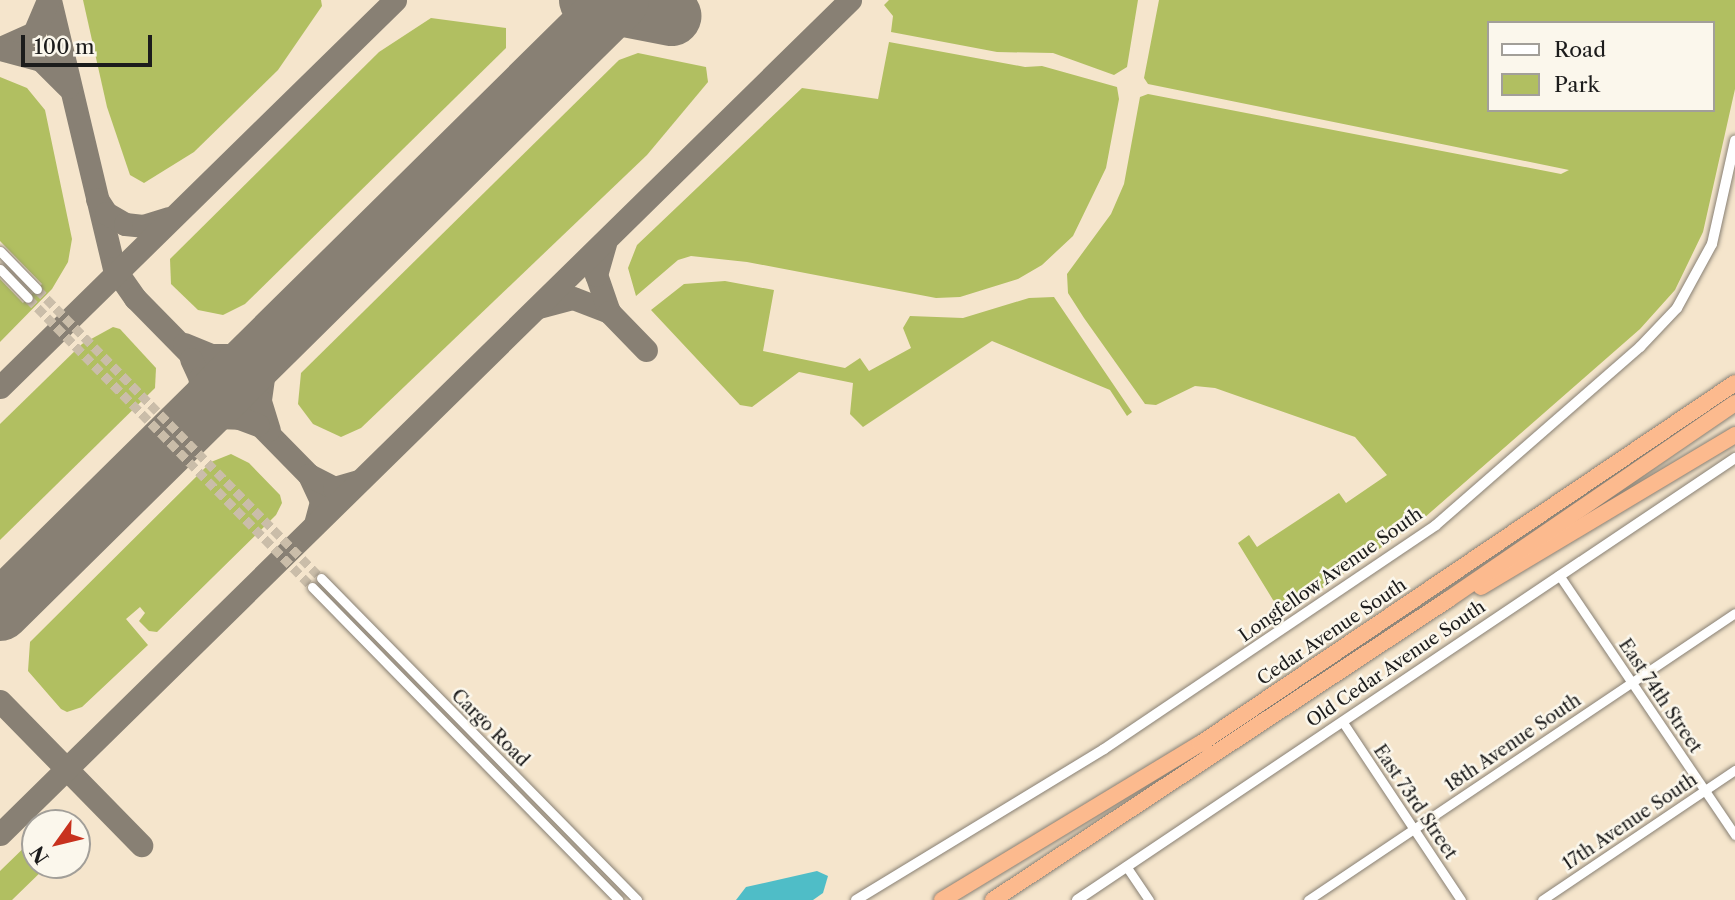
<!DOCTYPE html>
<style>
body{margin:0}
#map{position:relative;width:1735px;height:900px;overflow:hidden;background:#f5e5cc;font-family:"Libre Caslon Text",serif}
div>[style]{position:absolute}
.green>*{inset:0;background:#b1bf61}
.water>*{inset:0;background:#4fbdc7}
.taxiway>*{height:23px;margin:-11.5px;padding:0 11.5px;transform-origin:11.5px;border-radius:11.5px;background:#888074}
.runway>*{height:60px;margin:-30px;padding:0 30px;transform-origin:30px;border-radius:30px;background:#888074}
.minor-tunnel>*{height:9px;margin-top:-4.5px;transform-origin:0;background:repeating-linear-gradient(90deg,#cabda9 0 9px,transparent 0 13.5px)}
.roads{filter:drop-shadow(0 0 2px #888074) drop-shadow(0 0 2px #888074)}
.minor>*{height:9px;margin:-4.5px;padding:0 4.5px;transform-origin:4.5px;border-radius:4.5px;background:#fff}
.tertiary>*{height:10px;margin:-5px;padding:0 5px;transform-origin:5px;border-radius:5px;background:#fff}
.motorway>*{height:16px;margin:-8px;padding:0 8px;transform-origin:8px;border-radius:8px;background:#fcba8e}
span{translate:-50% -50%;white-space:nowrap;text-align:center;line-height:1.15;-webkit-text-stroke:5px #fbf7ec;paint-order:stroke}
.street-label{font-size:18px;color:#1c1c1c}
.legend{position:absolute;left:1487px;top:21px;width:228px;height:91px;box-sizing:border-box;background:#fbf7ec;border:2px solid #a29f99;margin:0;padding:9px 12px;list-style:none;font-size:21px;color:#1c1c1c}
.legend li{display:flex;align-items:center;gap:14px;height:35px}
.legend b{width:35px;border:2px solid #a29f99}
.north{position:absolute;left:21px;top:809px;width:70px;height:70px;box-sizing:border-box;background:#fbf7ec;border:2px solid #a29f99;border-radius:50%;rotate:236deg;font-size:19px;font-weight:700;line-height:28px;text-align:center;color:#1c1c1c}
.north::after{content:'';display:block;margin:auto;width:24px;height:32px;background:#c8321e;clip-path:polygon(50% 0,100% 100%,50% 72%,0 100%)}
.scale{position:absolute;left:21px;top:35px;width:131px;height:32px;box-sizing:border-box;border:4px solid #1c1c1c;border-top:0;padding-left:9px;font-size:21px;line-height:24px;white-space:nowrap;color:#1c1c1c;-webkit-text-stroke:5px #fbf7ec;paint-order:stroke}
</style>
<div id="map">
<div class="green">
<div style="clip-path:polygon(83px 0,321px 0,322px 6px,278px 70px,194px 152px,144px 183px,130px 175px,107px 107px)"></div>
<div style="clip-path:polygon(889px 0,1138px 0,1127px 67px,1114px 75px,1053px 53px,997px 52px,891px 32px,893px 16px,884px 5px)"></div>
<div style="clip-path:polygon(evenodd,1159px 0,1735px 0,1735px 89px,1703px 232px,1675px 290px,1640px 329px,1424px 518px,1289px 611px,1273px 600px,1238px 543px,1249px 535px,1257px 547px,1339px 493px,1346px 503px,1387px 475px,1355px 437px,1215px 388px,1195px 386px,1156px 405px,1145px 404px,1084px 318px,1068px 293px,1067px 274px,1111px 214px,1124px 184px,1140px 97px,1148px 94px,1561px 174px,1569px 170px,1148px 84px,1144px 78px,1159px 0,1488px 23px,1712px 23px,1712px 110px,1488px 110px,1488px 23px)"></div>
<div style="clip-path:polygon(431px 18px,506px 28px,506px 48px,245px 304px,223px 315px,198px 310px,171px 284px,170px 259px,379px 52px)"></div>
<div style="clip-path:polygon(889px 42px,1025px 67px,1042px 66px,1117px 87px,1119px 99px,1106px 168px,1073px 236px,1042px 265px,1018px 279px,960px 297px,936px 298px,747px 262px,691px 256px,678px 260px,636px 296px,628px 268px,637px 245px,802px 88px,878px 99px)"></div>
<div style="clip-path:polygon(638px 53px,706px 67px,708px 82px,647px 155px,361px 428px,341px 437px,313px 424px,298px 404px,301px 373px,619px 60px)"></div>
<div style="clip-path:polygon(0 77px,27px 88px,45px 110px,72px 239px,68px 262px,52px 289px,0 342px,0 279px,23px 303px,42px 284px,0 241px)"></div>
<div style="clip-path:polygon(725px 281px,774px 290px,763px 351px,845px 368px,860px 358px,869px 371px,911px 348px,903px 328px,910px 316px,963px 318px,1029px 298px,1054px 297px,1132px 412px,1127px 416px,1110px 390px,992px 341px,863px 427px,850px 414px,853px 383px,799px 372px,752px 407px,740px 405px,651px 310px,684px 284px)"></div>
<div style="clip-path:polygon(113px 327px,120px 329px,156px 368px,155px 388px,0 540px,0 424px,82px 344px)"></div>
<div style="clip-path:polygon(231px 454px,249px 463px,280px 495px,282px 503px,276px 515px,157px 632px,149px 631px,139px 621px,145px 613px,140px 607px,126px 619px,148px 645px,82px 707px,67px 712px,61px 709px,28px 671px,30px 642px,211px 462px)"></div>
<div style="clip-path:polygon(35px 837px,35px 865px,48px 865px,12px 900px,0 900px,0 871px)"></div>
</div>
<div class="water">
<div style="clip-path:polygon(817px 871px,828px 876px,823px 893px,813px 900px,736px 900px,746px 887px)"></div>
</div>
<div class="taxiway">
<div style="left:50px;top:0;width:276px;rotate:76.6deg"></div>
<div style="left:114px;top:268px;width:37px;rotate:55deg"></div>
<div style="left:135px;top:298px;width:248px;rotate:45.5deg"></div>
<div style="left:0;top:48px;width:37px;rotate:-24deg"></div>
<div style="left:34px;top:33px;width:36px;rotate:-67deg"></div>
<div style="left:0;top:49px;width:42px;rotate:15deg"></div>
<div style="left:41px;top:60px;width:38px;rotate:45deg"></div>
<div style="left:97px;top:199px;width:17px;rotate:57deg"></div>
<div style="left:106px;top:213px;width:22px;rotate:30deg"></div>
<div style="left:125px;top:224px;width:18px;rotate:6deg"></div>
<div style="left:143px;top:226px;width:27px;rotate:-17deg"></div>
<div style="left:539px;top:307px;width:35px;rotate:-15deg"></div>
<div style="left:573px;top:298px;width:39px;rotate:21deg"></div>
<div style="left:609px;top:312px;width:39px;rotate:-109deg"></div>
<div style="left:596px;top:275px;width:33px;rotate:-74deg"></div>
<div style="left:609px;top:312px;width:53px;rotate:45.8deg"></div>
<div style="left:184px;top:344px;width:29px;rotate:22deg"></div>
<div style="left:211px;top:355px;width:33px"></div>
<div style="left:244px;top:355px;width:27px;rotate:-24deg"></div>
<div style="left:269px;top:344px;width:49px;rotate:-42.5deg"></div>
<div style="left:305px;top:311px;width:66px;rotate:127deg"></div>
<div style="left:265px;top:364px;width:37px;rotate:98deg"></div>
<div style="left:260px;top:401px;width:30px;rotate:73deg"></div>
<div style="left:191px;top:359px;width:21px;rotate:65deg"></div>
<div style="left:200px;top:378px;width:27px;rotate:94deg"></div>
<div style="left:198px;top:405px;width:42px;rotate:125.2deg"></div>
<div style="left:174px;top:439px;width:47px;rotate:-28.2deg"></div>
<div style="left:215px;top:417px;width:24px;rotate:2deg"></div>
<div style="left:239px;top:418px;width:20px;rotate:20deg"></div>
<div style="left:0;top:387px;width:553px;rotate:-44.41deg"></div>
<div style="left:315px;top:524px;width:24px;rotate:-75deg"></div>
<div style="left:321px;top:501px;width:29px;rotate:-115deg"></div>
<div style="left:309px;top:475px;width:28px;rotate:27deg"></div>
<div style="left:334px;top:488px;width:26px;rotate:-16deg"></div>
<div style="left:0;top:585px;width:107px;rotate:-34.7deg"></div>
<div style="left:0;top:618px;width:49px;rotate:-50.8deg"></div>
<div style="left:0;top:701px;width:202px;rotate:45.6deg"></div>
<div style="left:0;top:834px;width:1191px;rotate:-44.46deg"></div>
</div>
<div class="runway">
<div style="left:589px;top:0;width:84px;rotate:11deg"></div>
<div style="left:0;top:611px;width:870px;rotate:-44.63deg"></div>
</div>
<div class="minor-tunnel">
<div style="left:37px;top:289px;width:405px;rotate:45.5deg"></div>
<div style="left:28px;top:298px;width:405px;rotate:45.5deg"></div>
</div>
<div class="roads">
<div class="minor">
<div style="left:0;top:251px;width:53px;rotate:45.8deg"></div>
<div style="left:0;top:269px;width:40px;rotate:46deg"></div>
<div style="left:1559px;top:575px;width:314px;rotate:55.9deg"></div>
<div style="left:321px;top:578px;width:451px;rotate:45.5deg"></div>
<div style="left:312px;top:587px;width:438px;rotate:45.6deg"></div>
<div style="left:1342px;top:721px;width:215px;rotate:56.4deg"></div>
<div style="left:1126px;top:866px;width:41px;rotate:55.9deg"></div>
<div style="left:1308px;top:900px;width:514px;rotate:-33.91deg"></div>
<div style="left:1542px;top:900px;width:233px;rotate:-34deg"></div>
</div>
<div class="tertiary">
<div style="left:856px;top:900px;width:290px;rotate:-31.3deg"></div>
<div style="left:1104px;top:749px;width:400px;rotate:-34deg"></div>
<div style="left:1436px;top:525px;width:271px;rotate:-41.1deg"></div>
<div style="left:1640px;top:347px;width:54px;rotate:-46.5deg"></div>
<div style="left:1677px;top:308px;width:73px;rotate:-61.3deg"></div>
<div style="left:1712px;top:244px;width:106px;rotate:-77.4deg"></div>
<div style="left:1077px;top:900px;width:793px;rotate:-33.89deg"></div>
</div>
<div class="motorway">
<div style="left:1481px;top:587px;width:296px;rotate:-30.9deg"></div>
<div style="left:942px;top:900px;width:301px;rotate:-31.2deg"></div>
<div style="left:1200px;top:744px;width:645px;rotate:-34.01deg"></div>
<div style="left:993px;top:900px;width:546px;rotate:-33.43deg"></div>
<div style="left:1449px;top:599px;width:347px;rotate:-34.4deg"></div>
</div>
</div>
<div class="street-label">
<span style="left:1331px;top:575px;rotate:-35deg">Longfellow Avenue South</span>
<span style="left:1332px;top:632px;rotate:-34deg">Cedar Avenue South</span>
<span style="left:1396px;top:664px;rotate:-34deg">Old Cedar Avenue South</span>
<span style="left:1660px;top:696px;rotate:56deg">East 74th Street</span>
<span style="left:490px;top:728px;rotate:45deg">Cargo Road</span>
<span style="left:1513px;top:743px;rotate:-34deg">18th Avenue South</span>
<span style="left:1415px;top:802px;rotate:56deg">East 73rd Street</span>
<span style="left:1630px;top:822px;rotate:-34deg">17th Avenue South</span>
</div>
<ul class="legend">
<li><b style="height:9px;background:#fff"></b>Road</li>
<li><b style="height:19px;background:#b1bf61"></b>Park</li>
</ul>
<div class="north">N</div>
<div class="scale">100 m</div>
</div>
